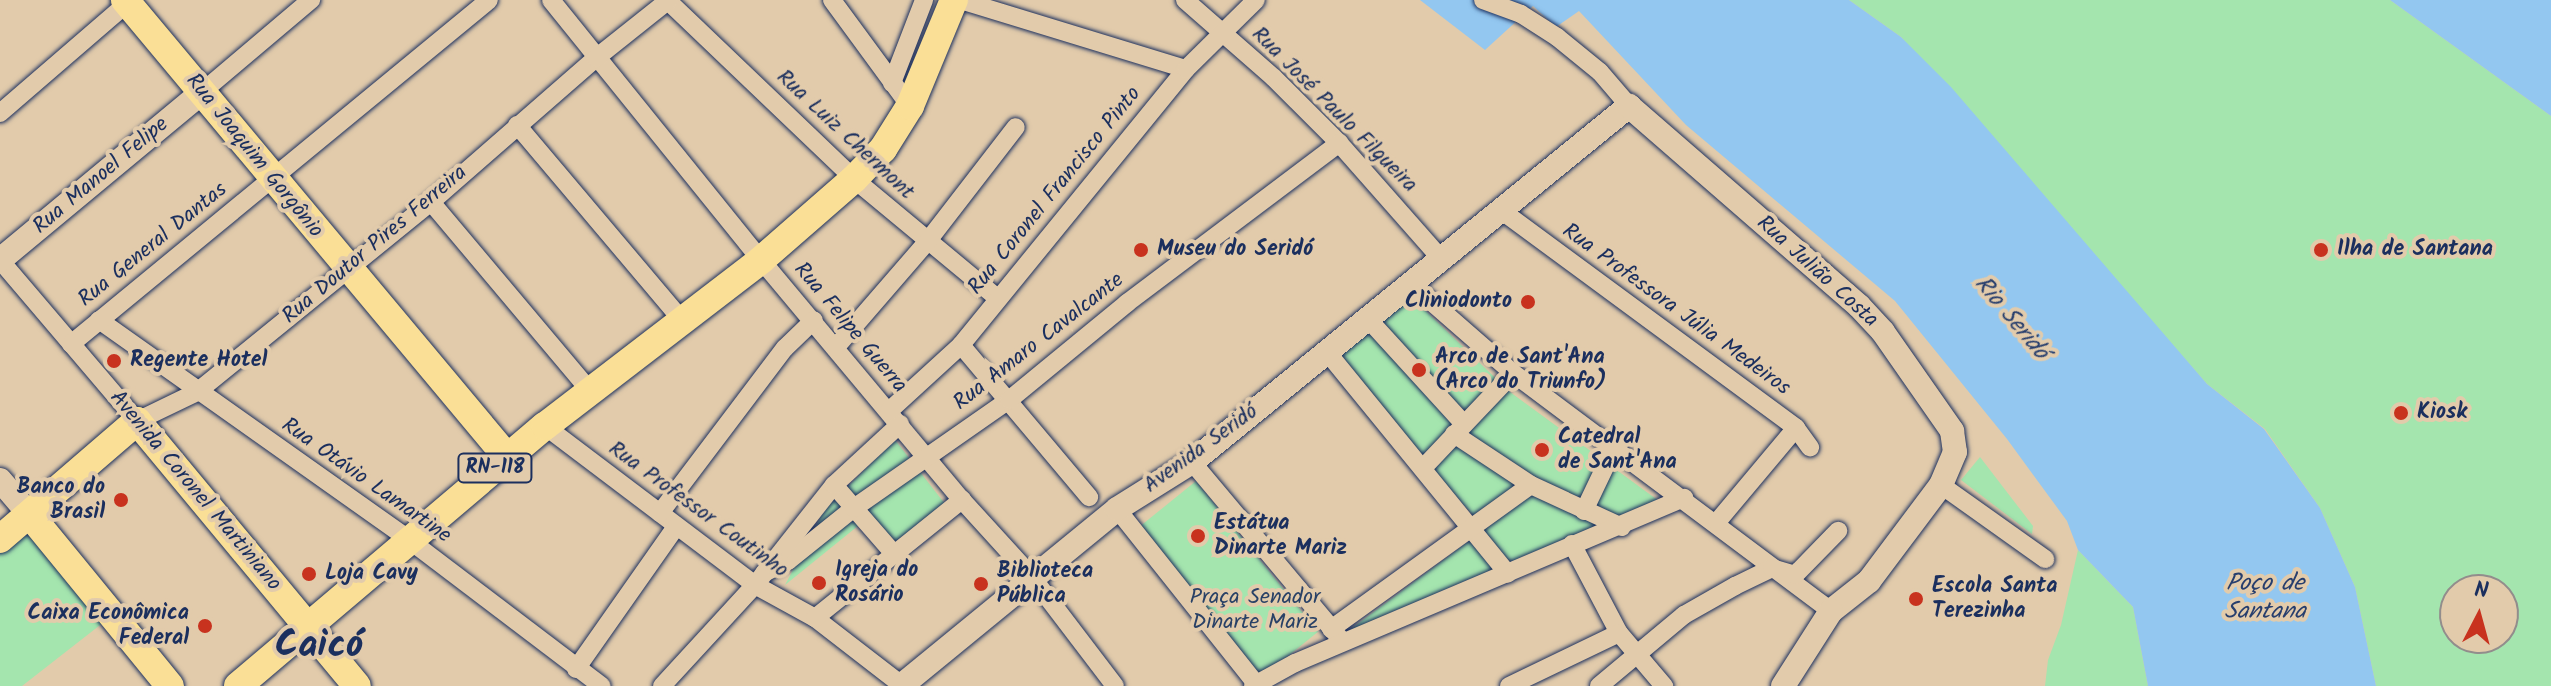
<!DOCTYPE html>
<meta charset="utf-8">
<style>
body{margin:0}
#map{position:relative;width:2551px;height:686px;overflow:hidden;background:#e2cbab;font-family:Kalam,sans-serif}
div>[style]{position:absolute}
.green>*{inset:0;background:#a4e5ae;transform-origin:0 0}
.water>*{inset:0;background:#93c7f0}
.roads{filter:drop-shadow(0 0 2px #1b2f5e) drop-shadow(0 0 2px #1b2f5e)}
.street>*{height:18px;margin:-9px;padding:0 9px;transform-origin:9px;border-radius:9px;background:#e2cbab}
.secondary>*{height:24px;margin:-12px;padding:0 12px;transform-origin:12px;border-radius:12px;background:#e2cbab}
.primary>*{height:28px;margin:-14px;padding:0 14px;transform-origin:14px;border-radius:14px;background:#fadf96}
.dots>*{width:22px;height:22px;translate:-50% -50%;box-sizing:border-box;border:4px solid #e2cbab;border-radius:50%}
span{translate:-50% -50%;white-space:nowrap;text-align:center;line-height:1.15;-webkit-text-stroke:8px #e2cbab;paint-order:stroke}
.shield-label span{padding:2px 6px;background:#e2cbab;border:2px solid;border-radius:6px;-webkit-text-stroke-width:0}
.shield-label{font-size:20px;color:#1b2f5e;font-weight:700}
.street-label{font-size:22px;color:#1b2f5e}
.poi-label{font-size:22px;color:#1b2f5e;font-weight:700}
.left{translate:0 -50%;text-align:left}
.right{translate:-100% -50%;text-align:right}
.park-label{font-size:22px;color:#294166}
.water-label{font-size:24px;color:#273e6d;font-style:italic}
.town-label{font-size:38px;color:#1b2f5e;font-weight:700}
.north{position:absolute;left:2439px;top:574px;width:80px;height:80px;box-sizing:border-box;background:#e2cbab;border:2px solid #928d8c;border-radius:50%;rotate:6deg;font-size:22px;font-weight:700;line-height:32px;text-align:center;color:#1b2f5e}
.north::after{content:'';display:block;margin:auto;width:28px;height:36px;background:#c8321e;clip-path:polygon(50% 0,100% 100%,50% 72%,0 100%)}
</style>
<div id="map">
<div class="green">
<div style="clip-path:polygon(evenodd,1849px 0,2390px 0,2551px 116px,2551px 686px,2376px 686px,2355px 587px,2320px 508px,2265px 429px,2207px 384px,1901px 37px,1849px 0,2455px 590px,2503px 590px,2503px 638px,2455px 638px,2455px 590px)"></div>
<div style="clip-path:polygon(1406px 292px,1510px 392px,1659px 501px,1324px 649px,1485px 529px,1413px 447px,1337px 350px)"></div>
<div style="clip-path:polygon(895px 440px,949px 509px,895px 553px,864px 521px,785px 585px,825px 509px)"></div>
<div style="clip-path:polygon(1980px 457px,2033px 526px,2032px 534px,1961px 480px)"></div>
<div style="left:1196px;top:481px;width:194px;height:72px;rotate:51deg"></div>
<div style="clip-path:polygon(30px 529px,104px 622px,22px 686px,0 686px,0 553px)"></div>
<div style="clip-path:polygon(2078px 550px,2133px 607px,2148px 686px,2045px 686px,2048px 660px,2061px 625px)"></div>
</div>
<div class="water">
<div style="clip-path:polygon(1420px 0,1849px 0,1901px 37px,1951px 87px,2207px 384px,2264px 429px,2320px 508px,2355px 587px,2376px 686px,2148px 686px,2133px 607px,2078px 550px,2067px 521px,2007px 439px,1895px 301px,1686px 125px,1579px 11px,1556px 27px,1533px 6px,1485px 50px)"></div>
<div style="clip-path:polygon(2390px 0,2551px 0,2551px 116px)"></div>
</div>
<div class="roads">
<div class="street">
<div style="left:551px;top:0;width:334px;rotate:51.1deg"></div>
<div style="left:761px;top:260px;width:313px;rotate:50.1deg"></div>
<div style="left:962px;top:500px;width:104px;rotate:47.7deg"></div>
<div style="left:1032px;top:577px;width:137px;rotate:52.7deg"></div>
<div style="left:832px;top:0;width:132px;rotate:53.7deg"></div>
<div style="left:960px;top:0;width:236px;rotate:17deg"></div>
<div style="left:1185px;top:0;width:118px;rotate:41.2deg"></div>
<div style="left:1274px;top:78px;width:92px;rotate:45deg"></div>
<div style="left:1339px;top:143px;width:156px;rotate:48.6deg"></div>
<div style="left:1483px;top:0;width:40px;rotate:20.2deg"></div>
<div style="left:1521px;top:14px;width:43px;rotate:32.6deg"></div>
<div style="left:1557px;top:37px;width:55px;rotate:39.1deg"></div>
<div style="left:1600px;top:72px;width:45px;rotate:49.5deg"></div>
<div style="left:668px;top:1px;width:257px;rotate:43.7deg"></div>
<div style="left:854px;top:179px;width:185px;rotate:39.7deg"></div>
<div style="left:892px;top:83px;width:89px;rotate:-68.9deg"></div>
<div style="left:202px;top:92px;width:143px;rotate:-40.2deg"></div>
<div style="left:0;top:113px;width:173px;rotate:-40.8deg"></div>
<div style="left:517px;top:125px;width:254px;rotate:49.8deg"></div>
<div style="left:431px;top:202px;width:247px;rotate:49.9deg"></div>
<div style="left:1502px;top:211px;width:365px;rotate:36.4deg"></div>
<div style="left:1796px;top:428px;width:24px;rotate:54deg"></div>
<div style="left:0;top:260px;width:211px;rotate:49.6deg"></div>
<div style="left:137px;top:421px;width:67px;rotate:-25.8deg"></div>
<div style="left:197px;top:392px;width:301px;rotate:-39.1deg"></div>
<div style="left:431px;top:202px;width:219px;rotate:-41.1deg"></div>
<div style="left:596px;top:58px;width:93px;rotate:-38.5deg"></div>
<div style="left:1411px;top:284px;width:135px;rotate:41.1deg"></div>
<div style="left:1513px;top:373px;width:397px;rotate:36.8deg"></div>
<div style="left:99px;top:320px;width:384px;rotate:35.3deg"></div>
<div style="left:412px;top:542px;width:238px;rotate:37.2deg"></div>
<div style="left:1369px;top:320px;width:141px;rotate:47.6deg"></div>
<div style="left:71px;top:344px;width:541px;rotate:-39.45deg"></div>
<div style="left:961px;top:345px;width:199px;rotate:49.9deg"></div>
<div style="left:836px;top:347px;width:139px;rotate:-49.1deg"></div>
<div style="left:927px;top:242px;width:145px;rotate:-52.3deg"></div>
<div style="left:1327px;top:352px;width:286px;rotate:50.8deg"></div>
<div style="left:889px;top:411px;width:98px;rotate:-42.5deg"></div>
<div style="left:961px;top:345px;width:356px;rotate:-50.8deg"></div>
<div style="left:1186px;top:69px;width:98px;rotate:-44.6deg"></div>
<div style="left:545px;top:426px;width:263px;rotate:37.1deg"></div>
<div style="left:755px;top:585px;width:68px;rotate:28.8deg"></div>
<div style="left:815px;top:618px;width:111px;rotate:37.7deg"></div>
<div style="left:1454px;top:434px;width:92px;rotate:33.5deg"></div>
<div style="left:1531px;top:485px;width:100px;rotate:24.8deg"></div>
<div style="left:1192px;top:462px;width:229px;rotate:50deg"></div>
<div style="left:1423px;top:468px;width:131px;rotate:-46.5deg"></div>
<div style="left:834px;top:485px;width:93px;rotate:48.9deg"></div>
<div style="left:1941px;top:485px;width:128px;rotate:35.4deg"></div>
<div style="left:1117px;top:509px;width:223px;rotate:51.5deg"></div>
<div style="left:1584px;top:511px;width:70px;rotate:-64.5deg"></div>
<div style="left:660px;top:513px;width:207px;rotate:-52.9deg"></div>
<div style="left:785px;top:348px;width:40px;rotate:-44deg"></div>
<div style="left:1717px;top:522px;width:123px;rotate:-50deg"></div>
<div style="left:1572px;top:544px;width:101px;rotate:62.2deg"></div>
<div style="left:1619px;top:633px;width:70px;rotate:49.7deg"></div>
<div style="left:764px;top:573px;width:27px;rotate:-27deg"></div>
<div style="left:788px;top:561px;width:85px;rotate:-38.8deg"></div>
<div style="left:854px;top:508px;width:189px;rotate:-34.9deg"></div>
<div style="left:1009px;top:400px;width:153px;rotate:-39.4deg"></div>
<div style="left:1127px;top:303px;width:266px;rotate:-37deg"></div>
<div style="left:815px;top:618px;width:189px;rotate:-38.8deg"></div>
<div style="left:1331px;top:629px;width:246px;rotate:-35.8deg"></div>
<div style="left:576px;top:669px;width:172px;rotate:-54.9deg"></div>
<div style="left:662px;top:686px;width:137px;rotate:-47.4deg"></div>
<div style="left:755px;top:585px;width:127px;rotate:-51.7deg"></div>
<div style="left:834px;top:485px;width:90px;rotate:-42.7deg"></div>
<div style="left:1253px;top:686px;width:48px;rotate:-28.7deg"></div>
<div style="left:1295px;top:663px;width:423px;rotate:-23deg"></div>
<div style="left:1509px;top:686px;width:122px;rotate:-25.7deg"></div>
<div style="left:1599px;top:686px;width:111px;rotate:-39.9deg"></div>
<div style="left:1684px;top:615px;width:59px;rotate:-29.6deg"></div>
<div style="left:1735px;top:586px;width:41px;rotate:-25.9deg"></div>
<div style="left:1772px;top:568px;width:24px;rotate:17deg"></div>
<div style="left:1795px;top:575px;width:62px;rotate:-45.7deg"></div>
</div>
<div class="secondary">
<div style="left:0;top:260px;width:263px;rotate:-39.7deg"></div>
<div style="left:0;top:480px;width:46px;rotate:49.4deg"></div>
<div style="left:901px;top:686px;width:279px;rotate:-39.3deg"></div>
<div style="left:1117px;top:509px;width:89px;rotate:-32.1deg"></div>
<div style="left:1192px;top:462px;width:564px;rotate:-39.17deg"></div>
<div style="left:1629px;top:106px;width:305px;rotate:41deg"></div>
<div style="left:1859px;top:306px;width:35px;rotate:47deg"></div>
<div style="left:1883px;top:332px;width:121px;rotate:55.1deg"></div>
<div style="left:1952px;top:431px;width:21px;rotate:82deg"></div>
<div style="left:1955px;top:452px;width:36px;rotate:113deg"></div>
<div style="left:1941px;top:485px;width:120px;rotate:126.9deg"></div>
<div style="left:1869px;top:581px;width:48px;rotate:141.7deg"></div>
<div style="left:1831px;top:611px;width:89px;rotate:122.6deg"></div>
</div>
<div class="primary">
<div style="left:125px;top:0;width:597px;rotate:50.1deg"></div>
<div style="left:30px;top:515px;width:221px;rotate:50.7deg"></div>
<div style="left:0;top:539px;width:181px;rotate:-40.7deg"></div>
<div style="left:137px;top:421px;width:344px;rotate:50.3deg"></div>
<div style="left:238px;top:686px;width:402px;rotate:-40.3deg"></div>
<div style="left:545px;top:426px;width:272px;rotate:-37.5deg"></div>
<div style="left:761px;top:260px;width:123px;rotate:-41.1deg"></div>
<div style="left:854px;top:179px;width:42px;rotate:-46deg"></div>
<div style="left:883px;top:149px;width:51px;rotate:-57.9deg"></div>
<div style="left:910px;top:106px;width:115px;rotate:-67.5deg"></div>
</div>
</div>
<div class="dots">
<div style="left:1141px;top:250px;background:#c8321e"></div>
<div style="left:2321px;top:250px;background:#c8321e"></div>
<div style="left:1528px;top:302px;background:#c8321e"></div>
<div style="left:114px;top:361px;background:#c8321e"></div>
<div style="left:1419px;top:370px;background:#c8321e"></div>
<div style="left:2401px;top:413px;background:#c8321e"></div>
<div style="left:1542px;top:450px;background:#c8321e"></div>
<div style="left:121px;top:500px;background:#c8321e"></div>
<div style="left:1198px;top:536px;background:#c8321e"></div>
<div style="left:309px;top:574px;background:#c8321e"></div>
<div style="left:819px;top:583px;background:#c8321e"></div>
<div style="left:981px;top:584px;background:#c8321e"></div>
<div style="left:1916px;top:599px;background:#c8321e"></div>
<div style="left:205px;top:626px;background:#c8321e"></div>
</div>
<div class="shield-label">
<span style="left:495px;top:468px">RN-118</span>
</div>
<div class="street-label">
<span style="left:1334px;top:110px;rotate:45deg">Rua José Paulo Filgueira</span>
<span style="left:845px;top:135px;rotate:43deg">Rua Luiz Chermont</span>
<span style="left:254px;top:156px;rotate:51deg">Rua Joaquim Gorgônio</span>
<span style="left:101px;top:176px;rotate:-40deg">Rua Manoel Felipe</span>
<span style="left:1055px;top:191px;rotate:-51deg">Rua Coronel Francisco Pinto</span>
<span style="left:153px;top:245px;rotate:-39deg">Rua General Dantas</span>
<span style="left:375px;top:245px;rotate:-40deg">Rua Doutor Pires Ferreira</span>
<span style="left:1817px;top:272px;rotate:42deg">Rua Julião Costa</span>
<span style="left:1676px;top:310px;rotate:36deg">Rua Professora Júlia Medeiros</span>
<span style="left:850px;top:328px;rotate:50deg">Rua Felipe Guerra</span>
<span style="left:1039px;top:342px;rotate:-38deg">Rua Amaro Cavalcante</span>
<span style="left:1201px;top:449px;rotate:-36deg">Avenida Seridó</span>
<span style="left:366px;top:481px;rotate:35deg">Rua Otávio Lamartine</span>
<span style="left:195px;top:491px;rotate:50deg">Avenida Coronel Martiniano</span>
<span style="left:698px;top:510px;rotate:36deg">Rua Professor Coutinho</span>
</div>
<div class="poi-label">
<span class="left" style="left:1157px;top:250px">Museu do Seridó</span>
<span class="left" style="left:2337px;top:250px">Ilha de Santana</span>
<span class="right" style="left:1512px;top:302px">Cliniodonto</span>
<span class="left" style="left:1435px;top:370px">Arco de Sant'Ana<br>(Arco do Triunfo)</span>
<span class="left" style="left:130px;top:361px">Regente Hotel</span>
<span class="left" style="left:2417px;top:413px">Kiosk</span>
<span class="left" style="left:1558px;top:450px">Catedral<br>de Sant'Ana</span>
<span class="right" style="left:105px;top:500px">Banco do<br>Brasil</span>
<span class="left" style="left:1214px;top:536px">Estátua<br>Dinarte Mariz</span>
<span class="left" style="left:835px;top:583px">Igreja do<br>Rosário</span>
<span class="left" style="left:997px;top:584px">Biblioteca<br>Pública</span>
<span class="left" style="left:325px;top:574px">Loja Cavy</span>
<span class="left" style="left:1932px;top:599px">Escola Santa<br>Terezinha</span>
<span class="right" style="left:189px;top:626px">Caixa Econômica<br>Federal</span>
</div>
<div class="park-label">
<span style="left:1255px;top:610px">Praça Senador<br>Dinarte Mariz</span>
</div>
<div class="water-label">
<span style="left:2011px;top:318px;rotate:50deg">Rio Seridó</span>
<span style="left:2265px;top:598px">Poço de<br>Santana</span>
</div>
<div class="town-label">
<span style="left:319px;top:647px">Caicó</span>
</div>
<div class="north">N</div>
</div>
